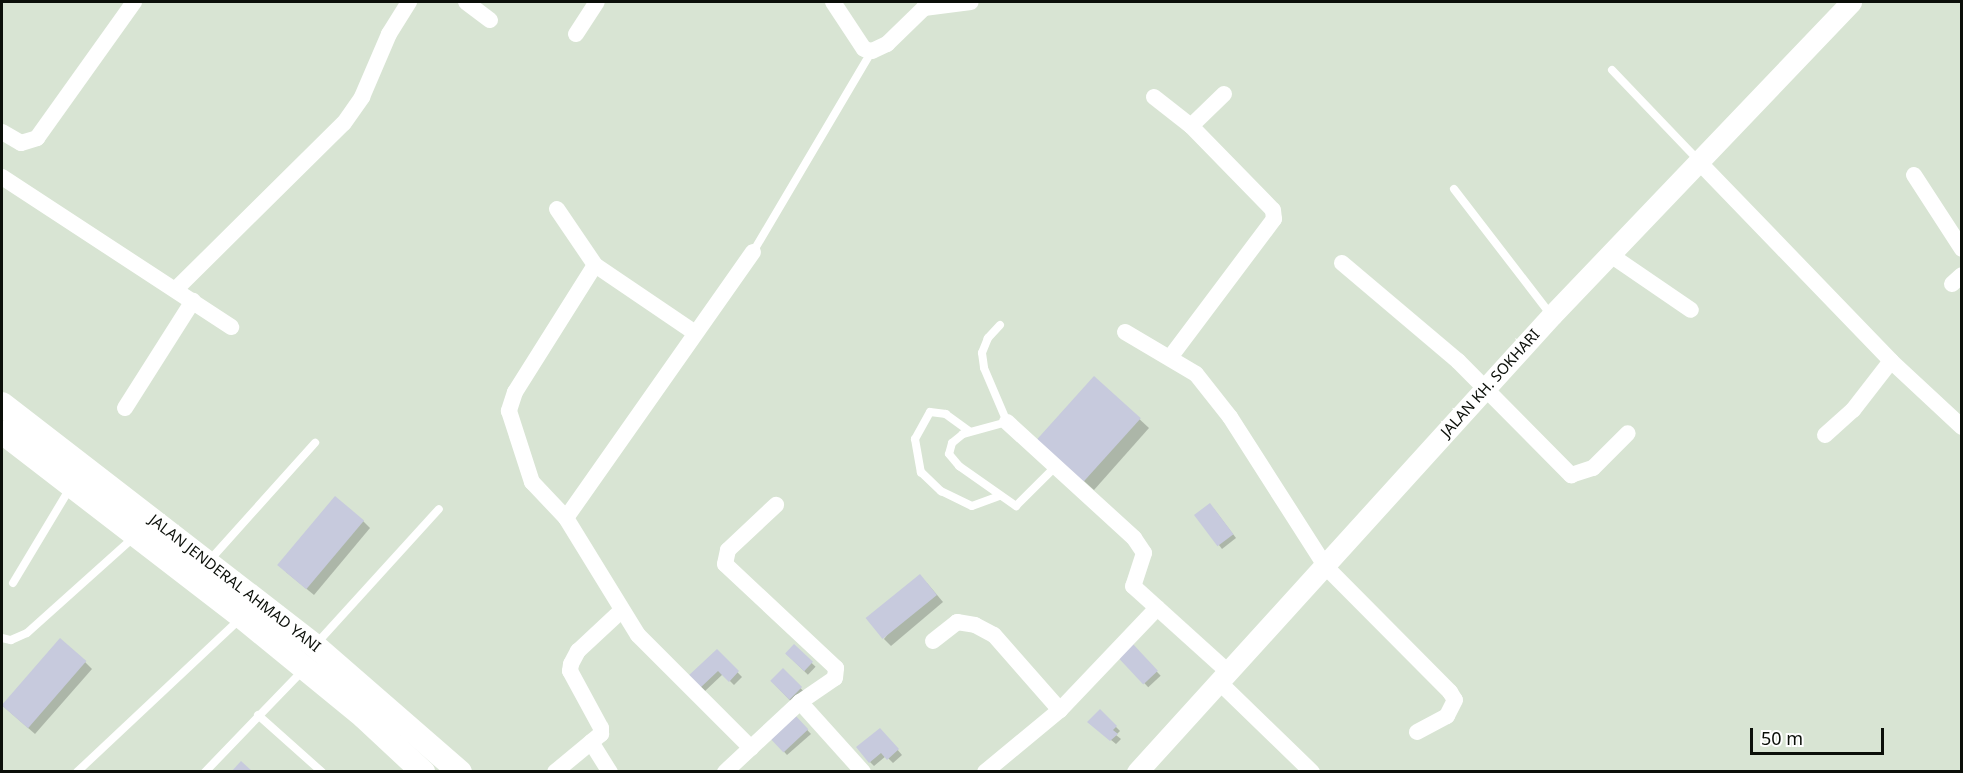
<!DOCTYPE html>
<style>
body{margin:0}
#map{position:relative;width:1963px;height:773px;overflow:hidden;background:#d8e4d3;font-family:"Noto Sans",sans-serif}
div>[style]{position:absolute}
.shadow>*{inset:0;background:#0003;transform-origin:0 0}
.building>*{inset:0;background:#c7cadd;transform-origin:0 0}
.service>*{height:8px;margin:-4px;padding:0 4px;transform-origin:4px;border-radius:4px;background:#fff}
.minor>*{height:16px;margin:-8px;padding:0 8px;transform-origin:8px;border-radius:8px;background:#fff}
.tertiary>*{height:21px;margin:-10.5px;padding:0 10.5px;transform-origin:10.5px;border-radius:10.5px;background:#fff}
.secondary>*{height:24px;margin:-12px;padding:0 12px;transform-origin:12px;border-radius:12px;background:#fff}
span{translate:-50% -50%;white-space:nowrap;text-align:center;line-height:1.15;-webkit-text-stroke:4.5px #fff;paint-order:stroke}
.street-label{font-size:15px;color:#0b0f09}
.frame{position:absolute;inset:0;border:3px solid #0b0f09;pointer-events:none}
.scale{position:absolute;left:1750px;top:728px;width:134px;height:27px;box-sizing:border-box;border:3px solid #0b0f09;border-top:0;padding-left:8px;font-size:18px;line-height:21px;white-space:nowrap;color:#0b0f09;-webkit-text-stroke:4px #fff;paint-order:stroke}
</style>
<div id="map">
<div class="shadow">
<div style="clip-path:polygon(1095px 378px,1149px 428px,1094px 490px,1048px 449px)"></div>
<div style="clip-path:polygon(1214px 509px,1236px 538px,1222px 549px,1196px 515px)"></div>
<div style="clip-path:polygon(363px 521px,370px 528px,314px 595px,286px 572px)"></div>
<div style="clip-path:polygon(927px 583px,943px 602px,891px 646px,884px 639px)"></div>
<div style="left:1132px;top:645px;width:42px;height:17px;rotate:47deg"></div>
<div style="left:794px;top:646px;width:30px;height:11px;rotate:44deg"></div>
<div style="clip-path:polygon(717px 651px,742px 677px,734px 685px,723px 674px,704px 692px,689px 677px)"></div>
<div style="clip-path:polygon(85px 662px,92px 669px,35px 734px,3px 706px)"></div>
<div style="left:783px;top:670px;width:32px;height:16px;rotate:46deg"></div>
<div style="clip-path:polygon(1100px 711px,1120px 731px,1116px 735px,1121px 739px,1116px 744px,1089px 722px)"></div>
<div style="clip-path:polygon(798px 720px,811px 734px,787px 755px,770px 736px)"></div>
<div style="clip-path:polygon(884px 734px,902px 755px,893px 763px,886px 756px,874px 766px,870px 762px)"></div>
</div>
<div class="building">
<div style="left:1094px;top:376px;width:63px;height:86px;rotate:42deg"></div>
<div style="left:335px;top:496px;width:38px;height:90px;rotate:40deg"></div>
<div style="left:1210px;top:503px;width:39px;height:20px;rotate:53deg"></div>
<div style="left:920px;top:574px;width:27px;height:70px;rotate:51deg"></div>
<div style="left:60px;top:638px;width:35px;height:89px;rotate:41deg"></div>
<div style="left:1132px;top:643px;width:38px;height:20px;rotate:47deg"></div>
<div style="left:794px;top:644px;width:26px;height:13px;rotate:43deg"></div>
<div style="clip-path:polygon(717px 649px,739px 671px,729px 682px,718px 671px,699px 689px,687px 677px)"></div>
<div style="left:783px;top:668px;width:27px;height:18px;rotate:45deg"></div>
<div style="clip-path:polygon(1100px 709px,1117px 726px,1113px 730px,1118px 734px,1110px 741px,1087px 722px)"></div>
<div style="left:794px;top:714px;width:21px;height:34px;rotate:47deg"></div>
<div style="clip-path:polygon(880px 728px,899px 749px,887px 760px,881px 753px,869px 763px,856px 747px)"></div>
<div style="clip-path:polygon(241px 761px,253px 772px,231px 772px)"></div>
</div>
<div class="service">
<div style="left:1612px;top:70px;width:126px;rotate:46.3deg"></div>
<div style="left:1454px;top:189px;width:159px;rotate:52.4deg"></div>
<div style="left:753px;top:252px;width:234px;rotate:-59.4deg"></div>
<div style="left:1000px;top:325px;width:18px;rotate:133deg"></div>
<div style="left:988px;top:338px;width:16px;rotate:112deg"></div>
<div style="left:982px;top:353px;width:15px;rotate:82deg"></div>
<div style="left:984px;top:368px;width:59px;rotate:66.9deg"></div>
<div style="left:1007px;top:422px;width:46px;rotate:164.7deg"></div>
<div style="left:963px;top:434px;width:14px;rotate:141deg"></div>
<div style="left:952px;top:443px;width:11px;rotate:105deg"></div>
<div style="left:949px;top:454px;width:16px;rotate:50deg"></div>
<div style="left:959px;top:466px;width:70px;rotate:35.1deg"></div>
<div style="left:1016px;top:506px;width:54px;rotate:-45deg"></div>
<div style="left:969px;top:431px;width:29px;rotate:-144deg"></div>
<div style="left:946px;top:414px;width:16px;rotate:-173deg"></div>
<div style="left:930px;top:412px;width:31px;rotate:119deg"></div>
<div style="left:915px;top:439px;width:34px;rotate:80deg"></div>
<div style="left:921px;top:472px;width:28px;rotate:44deg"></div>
<div style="left:941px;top:491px;width:34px;rotate:26deg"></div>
<div style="left:972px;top:506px;width:29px;rotate:-20deg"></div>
<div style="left:209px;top:561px;width:159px;rotate:-48.1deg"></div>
<div style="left:13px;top:583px;width:111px;rotate:-59deg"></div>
<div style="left:2px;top:638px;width:9px;rotate:13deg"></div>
<div style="left:11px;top:640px;width:17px;rotate:-24deg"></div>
<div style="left:27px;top:633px;width:145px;rotate:-41.9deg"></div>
<div style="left:317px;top:643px;width:181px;rotate:-47.7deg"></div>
<div style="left:258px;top:715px;width:86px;rotate:41.7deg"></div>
<div style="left:77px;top:772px;width:225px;rotate:-43.2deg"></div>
<div style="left:205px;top:772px;width:141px;rotate:-46.1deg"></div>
</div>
<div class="minor">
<div style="left:466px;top:2px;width:30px;rotate:37deg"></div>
<div style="left:833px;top:2px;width:56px;rotate:56.6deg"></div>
<div style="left:864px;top:49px;width:8px;rotate:14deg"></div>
<div style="left:872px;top:51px;width:17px;rotate:-25deg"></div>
<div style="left:887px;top:44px;width:52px;rotate:-44.2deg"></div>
<div style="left:924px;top:8px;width:47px;rotate:-7.3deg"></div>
<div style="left:576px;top:34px;width:38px;rotate:-57deg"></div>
<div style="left:1154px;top:97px;width:47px;rotate:38.1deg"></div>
<div style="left:1191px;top:126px;width:117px;rotate:45.7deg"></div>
<div style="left:1273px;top:210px;width:9px;rotate:84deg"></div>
<div style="left:1274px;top:219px;width:171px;rotate:126.9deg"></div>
<div style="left:1191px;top:126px;width:46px;rotate:-44.1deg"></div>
<div style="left:2px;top:132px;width:22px;rotate:30deg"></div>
<div style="left:21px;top:143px;width:17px;rotate:-17deg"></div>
<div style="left:37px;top:138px;width:167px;rotate:-54.5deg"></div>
<div style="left:1699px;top:162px;width:277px;rotate:46deg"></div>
<div style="left:1891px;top:361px;width:97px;rotate:42.9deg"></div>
<div style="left:1914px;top:175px;width:88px;rotate:57deg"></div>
<div style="left:2px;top:177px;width:274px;rotate:33.2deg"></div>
<div style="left:557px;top:209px;width:68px;rotate:55.8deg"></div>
<div style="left:595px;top:265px;width:120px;rotate:34.1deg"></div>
<div style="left:1609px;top:254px;width:99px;rotate:34.3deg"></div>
<div style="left:1342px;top:263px;width:152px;rotate:40.2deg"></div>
<div style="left:1458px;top:361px;width:161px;rotate:45.3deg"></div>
<div style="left:1571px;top:475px;width:23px;rotate:-18deg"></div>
<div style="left:1593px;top:468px;width:49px;rotate:-45deg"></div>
<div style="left:595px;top:265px;width:150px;rotate:122.2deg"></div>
<div style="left:515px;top:392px;width:20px;rotate:108deg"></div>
<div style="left:509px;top:411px;width:75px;rotate:72.1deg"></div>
<div style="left:532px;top:482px;width:50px;rotate:46.6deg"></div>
<div style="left:566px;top:518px;width:137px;rotate:58.4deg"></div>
<div style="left:638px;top:635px;width:160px;rotate:45deg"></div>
<div style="left:1952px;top:284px;width:13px;rotate:-42deg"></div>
<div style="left:176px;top:289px;width:236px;rotate:-44.7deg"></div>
<div style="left:344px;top:123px;width:32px;rotate:-55deg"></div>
<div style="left:362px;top:97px;width:69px;rotate:-66.8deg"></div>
<div style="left:389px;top:34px;width:38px;rotate:-58deg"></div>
<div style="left:1125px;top:332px;width:82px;rotate:30.6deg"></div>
<div style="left:1196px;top:374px;width:55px;rotate:51.7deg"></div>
<div style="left:1230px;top:417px;width:178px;rotate:57.4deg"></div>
<div style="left:1326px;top:567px;width:176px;rotate:45.2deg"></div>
<div style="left:1450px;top:692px;width:9px;rotate:58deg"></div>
<div style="left:1455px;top:700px;width:18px;rotate:117deg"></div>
<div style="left:1447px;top:716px;width:34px;rotate:152deg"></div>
<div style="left:125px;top:408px;width:127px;rotate:-57.6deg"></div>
<div style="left:1007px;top:422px;width:172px;rotate:42.4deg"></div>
<div style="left:1134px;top:538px;width:18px;rotate:56deg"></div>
<div style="left:1144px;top:553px;width:35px;rotate:108deg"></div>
<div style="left:1133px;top:586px;width:127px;rotate:42.1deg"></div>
<div style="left:1825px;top:435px;width:38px;rotate:-42deg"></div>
<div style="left:1853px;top:410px;width:62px;rotate:-52.2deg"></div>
<div style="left:566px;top:518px;width:325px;rotate:-54.9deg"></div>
<div style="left:933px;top:641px;width:31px;rotate:-38deg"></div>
<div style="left:957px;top:622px;width:18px;rotate:9deg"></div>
<div style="left:975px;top:625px;width:21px;rotate:28deg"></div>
<div style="left:994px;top:635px;width:100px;rotate:48.7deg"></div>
<div style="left:1218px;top:681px;width:131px;rotate:44.1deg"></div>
<div style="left:800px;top:702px;width:94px;rotate:48deg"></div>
<div style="left:591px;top:742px;width:36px;rotate:58deg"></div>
<div style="left:555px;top:772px;width:60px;rotate:-39.6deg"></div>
<div style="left:601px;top:734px;width:6px;rotate:-90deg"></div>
<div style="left:601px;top:728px;width:65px;rotate:-118.5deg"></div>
<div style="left:570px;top:671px;width:7px;rotate:-82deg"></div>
<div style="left:571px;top:664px;width:15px;rotate:-62deg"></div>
<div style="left:578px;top:651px;width:60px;rotate:-43deg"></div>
<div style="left:725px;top:772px;width:103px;rotate:-43deg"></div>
<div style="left:800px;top:702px;width:42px;rotate:-34.4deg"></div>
<div style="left:835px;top:678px;width:10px;rotate:-84deg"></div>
<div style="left:836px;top:668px;width:152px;rotate:-136.9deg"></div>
<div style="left:725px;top:564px;width:14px;rotate:-78deg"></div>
<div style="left:728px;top:550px;width:66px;rotate:-43.2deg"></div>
<div style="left:985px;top:772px;width:97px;rotate:-39.6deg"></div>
<div style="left:1060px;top:710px;width:141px;rotate:-46.4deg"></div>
</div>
<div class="tertiary">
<div style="left:1137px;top:772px;width:617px;rotate:-47.76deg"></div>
<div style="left:1552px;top:315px;width:433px;rotate:-46.3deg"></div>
</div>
<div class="secondary">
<div style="left:2px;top:404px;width:396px;rotate:37.7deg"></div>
<div style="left:315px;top:646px;width:192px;rotate:41deg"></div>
<div style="left:2px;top:432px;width:303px;rotate:37.6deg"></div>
<div style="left:242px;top:617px;width:158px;rotate:39.3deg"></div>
<div style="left:364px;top:717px;width:81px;rotate:43deg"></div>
</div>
<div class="street-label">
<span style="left:1490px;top:383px;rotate:-48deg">JALAN KH. SOKHARI</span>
<span style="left:235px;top:583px;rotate:38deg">JALAN JENDERAL AHMAD YANI</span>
</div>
<div class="frame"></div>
<div class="scale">50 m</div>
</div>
